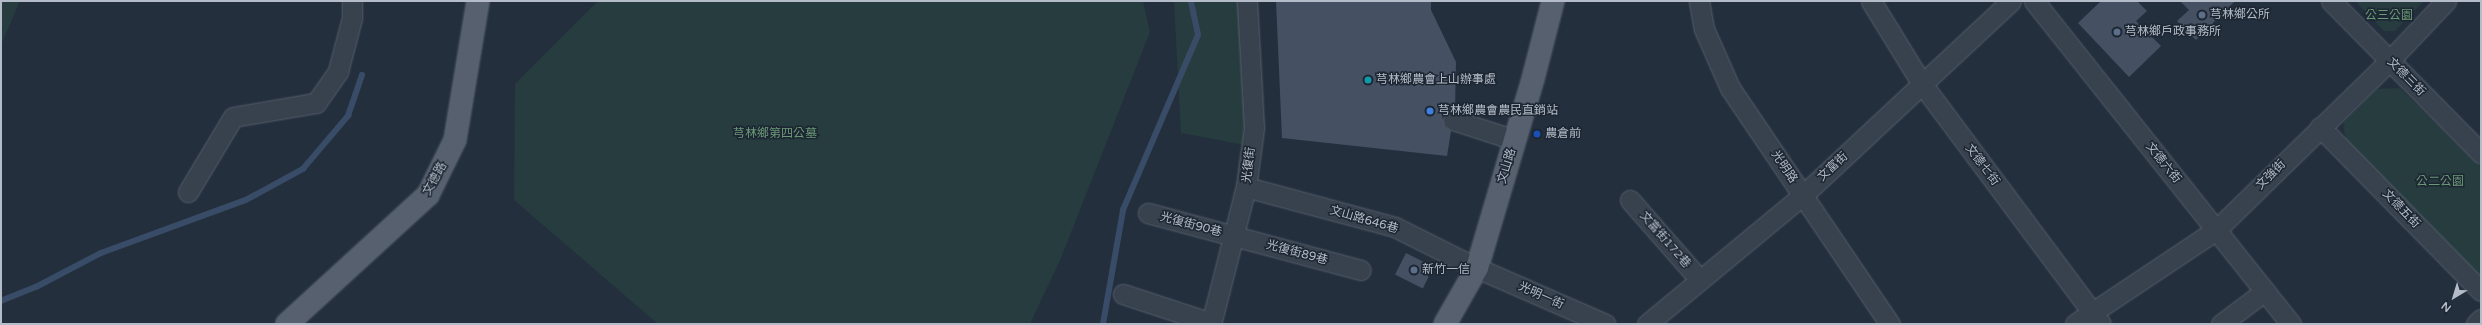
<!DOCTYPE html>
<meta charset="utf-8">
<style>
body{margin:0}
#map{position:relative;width:2482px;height:325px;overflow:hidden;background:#242f3e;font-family:"Varela Round","Noto Sans TC",sans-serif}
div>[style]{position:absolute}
.green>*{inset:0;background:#263c3f}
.stream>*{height:5.5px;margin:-2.75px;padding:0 2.75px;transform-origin:2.75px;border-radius:2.75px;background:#394c67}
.building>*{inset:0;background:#455162;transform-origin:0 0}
.roads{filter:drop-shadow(0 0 1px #565f6c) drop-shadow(0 0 1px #565f6c)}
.minor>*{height:19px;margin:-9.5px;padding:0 9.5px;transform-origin:9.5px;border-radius:9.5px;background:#38414e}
.major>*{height:22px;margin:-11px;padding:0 11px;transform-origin:11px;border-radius:11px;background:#56606e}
.dots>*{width:11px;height:11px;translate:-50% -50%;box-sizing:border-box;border:2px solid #1d2633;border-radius:50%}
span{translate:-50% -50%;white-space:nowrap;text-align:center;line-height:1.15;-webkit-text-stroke:3px #1d2633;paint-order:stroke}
.poi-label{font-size:12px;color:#b4bcc9}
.left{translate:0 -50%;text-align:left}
.park-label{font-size:12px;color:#6b9a76}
.street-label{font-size:12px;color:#b4bcc9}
.frame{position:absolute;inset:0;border:2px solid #b4bcc9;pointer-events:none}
.north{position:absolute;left:2434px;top:277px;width:40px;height:40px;-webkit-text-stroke:3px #1d2633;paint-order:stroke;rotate:218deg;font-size:11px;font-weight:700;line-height:16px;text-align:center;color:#b4bcc9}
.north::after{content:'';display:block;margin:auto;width:14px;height:18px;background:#b4bcc9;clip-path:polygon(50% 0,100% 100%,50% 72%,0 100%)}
</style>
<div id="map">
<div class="green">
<div style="clip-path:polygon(1px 1px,20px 1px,1px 45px)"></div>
<div style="clip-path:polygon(598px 1px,1143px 1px,1150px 32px,1061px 258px,1030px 324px,658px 324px,514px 200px,515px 84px)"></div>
<div style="clip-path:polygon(1174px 1px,1243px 1px,1249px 120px,1245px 145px,1181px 133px)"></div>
<div style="clip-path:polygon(2355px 1px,2424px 1px,2395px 31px,2384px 31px)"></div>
<div style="clip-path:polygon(2400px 88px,2481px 167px,2481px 281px,2346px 142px,2343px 123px,2377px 89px)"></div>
</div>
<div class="stream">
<div style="left:1px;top:301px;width:38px;rotate:-22deg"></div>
<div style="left:36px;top:287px;width:73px;rotate:-27.6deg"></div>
<div style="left:101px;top:253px;width:154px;rotate:-20.1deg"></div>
<div style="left:246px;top:200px;width:65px;rotate:-28.5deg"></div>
<div style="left:303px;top:169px;width:70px;rotate:-49.7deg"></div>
<div style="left:348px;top:116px;width:43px;rotate:-71.1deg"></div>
<div style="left:1103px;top:324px;width:116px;rotate:-80deg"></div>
<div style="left:1123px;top:210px;width:190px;rotate:-66.8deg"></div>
<div style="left:1198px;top:35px;width:35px;rotate:-102deg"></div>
</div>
<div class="building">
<div style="clip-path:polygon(1276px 1px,1431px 1px,1431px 10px,1456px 62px,1455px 109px,1446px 112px,1442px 117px,1445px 127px,1451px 131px,1447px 156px,1282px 138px)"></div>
<div style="clip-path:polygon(2101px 1px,2137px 1px,2147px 11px,2136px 21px,2161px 46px,2129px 77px,2078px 23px)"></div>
<div style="clip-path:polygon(2180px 1px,2235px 1px,2196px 40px,2177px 21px,2189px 10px)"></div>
<div style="left:1406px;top:253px;width:31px;height:24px;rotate:27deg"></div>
</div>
<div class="roads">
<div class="minor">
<div style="left:1699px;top:1px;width:28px;rotate:80deg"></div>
<div style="left:1704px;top:29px;width:64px;rotate:66.2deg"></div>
<div style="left:1730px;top:88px;width:285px;rotate:55.9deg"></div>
<div style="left:1871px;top:1px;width:97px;rotate:58.4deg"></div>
<div style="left:1922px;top:84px;width:299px;rotate:53.3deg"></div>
<div style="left:2034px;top:1px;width:413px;rotate:51.5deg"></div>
<div style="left:2331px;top:1px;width:214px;rotate:45.4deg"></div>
<div style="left:1453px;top:120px;width:65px;rotate:17.9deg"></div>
<div style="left:2320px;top:127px;width:230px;rotate:45.5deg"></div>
<div style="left:1246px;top:187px;width:154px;rotate:15deg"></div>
<div style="left:1395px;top:227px;width:92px;rotate:26.6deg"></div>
<div style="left:1477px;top:268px;width:140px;rotate:23.6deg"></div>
<div style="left:188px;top:192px;width:87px;rotate:-59deg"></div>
<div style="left:233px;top:117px;width:84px;rotate:-9.6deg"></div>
<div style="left:316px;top:103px;width:39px;rotate:-55deg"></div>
<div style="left:338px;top:71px;width:55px;rotate:-75.2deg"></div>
<div style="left:352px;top:18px;width:17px;rotate:-90deg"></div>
<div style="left:1630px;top:200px;width:106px;rotate:48.8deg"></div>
<div style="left:1148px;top:213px;width:220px;rotate:15deg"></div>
<div style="left:1123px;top:294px;width:93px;rotate:18.2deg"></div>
<div style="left:1211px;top:324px;width:141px;rotate:-75.7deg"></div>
<div style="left:1246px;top:187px;width:60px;rotate:-82.3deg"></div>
<div style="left:1254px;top:128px;width:127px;rotate:-93.2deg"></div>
<div style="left:1647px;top:324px;width:202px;rotate:-39.6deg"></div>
<div style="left:1803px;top:195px;width:284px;rotate:-43deg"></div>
<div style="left:2075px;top:324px;width:169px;rotate:-33.7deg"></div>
<div style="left:2216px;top:230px;width:242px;rotate:-44.3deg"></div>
<div style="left:2389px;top:61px;width:83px;rotate:-46.5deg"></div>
<div style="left:2221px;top:324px;width:55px;rotate:-36.9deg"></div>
<div style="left:2476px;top:324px;width:7px;rotate:-45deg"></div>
</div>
<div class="major">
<div style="left:287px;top:324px;width:191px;rotate:-42.5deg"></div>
<div style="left:428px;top:195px;width:61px;rotate:-63.9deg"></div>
<div style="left:455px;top:140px;width:141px;rotate:-80.6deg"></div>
<div style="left:1445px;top:324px;width:64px;rotate:-60.3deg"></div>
<div style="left:1477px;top:268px;width:197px;rotate:-73.5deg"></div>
<div style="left:1533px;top:79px;width:81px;rotate:-75.6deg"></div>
</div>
</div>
<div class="dots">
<div style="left:2202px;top:15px;background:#5c6f8a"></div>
<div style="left:2117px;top:32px;background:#5c6f8a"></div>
<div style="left:1368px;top:80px;background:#0f9aa8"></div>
<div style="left:1430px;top:111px;background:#3f7fe0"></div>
<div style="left:1537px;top:134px;background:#1a4fb4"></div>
<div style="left:1414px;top:270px;background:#5c6f8a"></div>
</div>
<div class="poi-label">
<span class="left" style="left:2210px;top:15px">芎林鄉公所</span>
<span class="left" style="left:2125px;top:32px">芎林鄉戶政事務所</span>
<span class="left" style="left:1376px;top:80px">芎林鄉農會上山辦事處</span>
<span class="left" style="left:1438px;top:111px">芎林鄉農會農民直銷站</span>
<span class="left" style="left:1545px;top:134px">農倉前</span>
<span class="left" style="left:1422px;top:270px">新竹一信</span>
</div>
<div class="park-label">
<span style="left:2389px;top:16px">公三公園</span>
<span style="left:775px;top:134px">芎林鄉第四公墓</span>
<span style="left:2440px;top:182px">公二公園</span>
</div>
<div class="street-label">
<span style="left:2406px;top:77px;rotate:45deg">文德三街</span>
<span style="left:2163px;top:163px;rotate:51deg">文德六街</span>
<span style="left:1249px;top:165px;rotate:-83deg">光復街</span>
<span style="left:1982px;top:165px;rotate:53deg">文德七街</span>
<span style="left:1507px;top:166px;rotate:-73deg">文山路</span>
<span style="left:1784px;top:167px;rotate:56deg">光明路</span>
<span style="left:1833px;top:167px;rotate:-43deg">文富街</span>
<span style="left:2271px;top:175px;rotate:-45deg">文強街</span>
<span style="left:435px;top:179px;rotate:-61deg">文德路</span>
<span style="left:2401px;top:209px;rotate:46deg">文德五街</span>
<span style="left:1364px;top:220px;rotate:16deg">文山路646巷</span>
<span style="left:1191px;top:225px;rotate:15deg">光復街90巷</span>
<span style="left:1665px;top:240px;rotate:49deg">文富街172巷</span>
<span style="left:1297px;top:253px;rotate:15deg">光復街89巷</span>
<span style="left:1541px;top:296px;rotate:24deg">光明一街</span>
</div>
<div class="frame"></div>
<div class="north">N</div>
</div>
